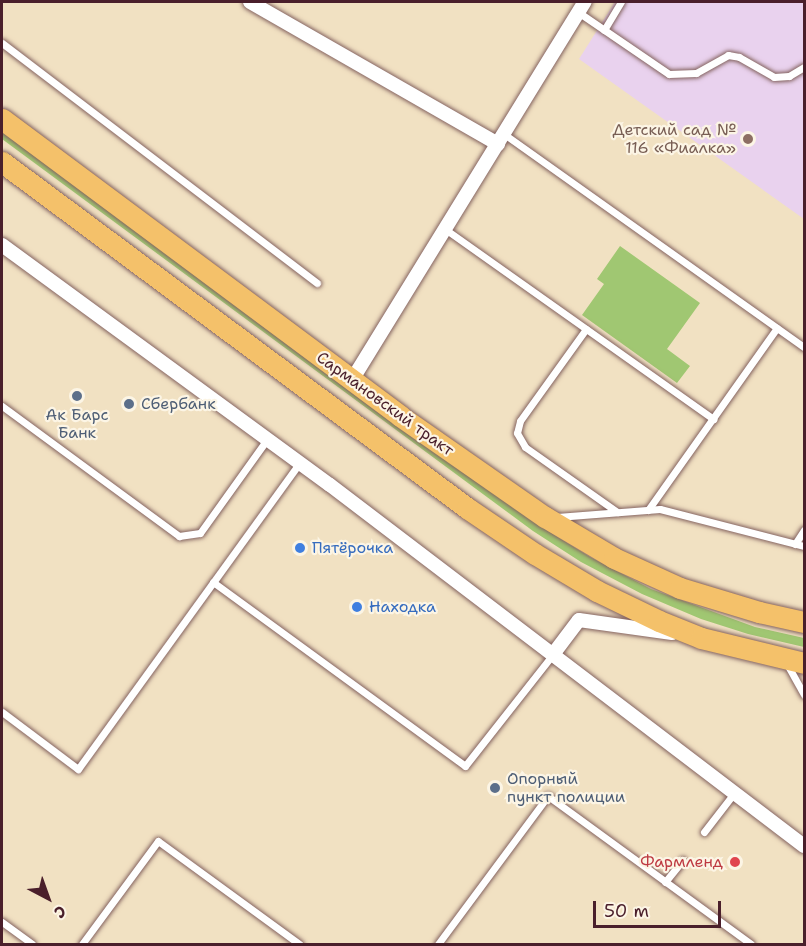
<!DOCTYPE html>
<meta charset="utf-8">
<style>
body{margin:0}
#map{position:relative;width:806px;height:946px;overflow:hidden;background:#f1e1c2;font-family:"Shantell Sans",sans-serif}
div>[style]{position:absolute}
.built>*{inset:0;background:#e9d2ee}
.green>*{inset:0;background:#a0c772}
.roads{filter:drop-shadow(0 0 2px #846360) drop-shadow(0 0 2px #846360)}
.lane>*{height:7px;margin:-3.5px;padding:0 3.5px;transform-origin:3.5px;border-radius:3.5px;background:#fff}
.street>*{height:14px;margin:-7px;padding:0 7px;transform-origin:7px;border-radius:7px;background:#fff}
.primary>*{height:21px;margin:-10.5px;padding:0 10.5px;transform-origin:10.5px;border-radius:10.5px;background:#f4c16a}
.dots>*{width:16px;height:16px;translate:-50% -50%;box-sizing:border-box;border:3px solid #fcf5e5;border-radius:50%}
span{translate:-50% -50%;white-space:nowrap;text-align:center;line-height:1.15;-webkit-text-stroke:4.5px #fcf5e5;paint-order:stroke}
.education-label{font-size:16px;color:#785e54}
.right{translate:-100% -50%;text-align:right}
.service-label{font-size:16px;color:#4e5e75}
.left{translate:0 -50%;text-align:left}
.street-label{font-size:16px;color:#4a1f2b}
.shop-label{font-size:16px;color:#366cbe}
.health-label{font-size:16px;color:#be3a42}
.frame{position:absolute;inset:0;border:3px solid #4a1f2b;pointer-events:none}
.north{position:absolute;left:18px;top:868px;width:60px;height:60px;-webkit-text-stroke:4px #fcf5e5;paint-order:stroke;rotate:139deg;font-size:16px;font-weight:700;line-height:24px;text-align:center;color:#4a1f2b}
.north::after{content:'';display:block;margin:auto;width:21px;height:27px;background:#4a1f2b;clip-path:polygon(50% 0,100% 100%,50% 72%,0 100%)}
.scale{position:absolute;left:593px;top:901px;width:128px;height:27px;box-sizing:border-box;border:3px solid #4a1f2b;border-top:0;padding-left:8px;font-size:18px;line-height:21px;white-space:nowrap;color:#4a1f2b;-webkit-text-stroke:4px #fcf5e5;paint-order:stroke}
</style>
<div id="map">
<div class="built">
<div style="clip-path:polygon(615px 2px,804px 2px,804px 219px,579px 59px)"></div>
</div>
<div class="green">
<div style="clip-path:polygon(2px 129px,543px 528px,590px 557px,651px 589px,755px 627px,804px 638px,804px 647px,748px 634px,701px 619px,642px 594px,581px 562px,533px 531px,2px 139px)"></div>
<div style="clip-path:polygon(620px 246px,700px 303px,667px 349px,690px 366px,677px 383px,582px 315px,604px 284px,597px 279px)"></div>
</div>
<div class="roads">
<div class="lane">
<div style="left:578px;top:12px;width:110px;rotate:34.3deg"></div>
<div style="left:669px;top:74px;width:27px;rotate:-2deg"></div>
<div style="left:696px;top:73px;width:37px;rotate:-29deg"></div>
<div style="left:728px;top:55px;width:11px;rotate:10deg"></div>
<div style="left:739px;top:57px;width:40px;rotate:29.7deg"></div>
<div style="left:774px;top:77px;width:15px;rotate:-4deg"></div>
<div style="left:789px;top:76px;width:17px;rotate:-31deg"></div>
<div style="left:604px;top:30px;width:33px;rotate:-59deg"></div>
<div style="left:2px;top:43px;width:396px;rotate:37.3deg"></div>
<div style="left:504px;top:134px;width:368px;rotate:35.4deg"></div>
<div style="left:445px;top:229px;width:329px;rotate:35.3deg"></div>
<div style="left:586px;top:329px;width:113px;rotate:125.7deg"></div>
<div style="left:520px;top:421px;width:12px;rotate:104deg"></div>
<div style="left:517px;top:433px;width:16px;rotate:60deg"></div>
<div style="left:525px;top:447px;width:113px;rotate:35.2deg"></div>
<div style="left:2px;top:406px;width:220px;rotate:36.3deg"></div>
<div style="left:179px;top:536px;width:21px;rotate:-8deg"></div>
<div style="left:200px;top:533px;width:117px;rotate:-54.4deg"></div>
<div style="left:648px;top:510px;width:223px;rotate:-54.7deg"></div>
<div style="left:557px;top:517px;width:103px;rotate:-4.4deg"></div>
<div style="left:660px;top:509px;width:149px;rotate:14.4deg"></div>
<div style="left:795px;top:544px;width:17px;rotate:-57deg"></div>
<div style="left:213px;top:582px;width:312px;rotate:36.1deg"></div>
<div style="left:465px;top:766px;width:144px;rotate:-51.8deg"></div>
<div style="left:787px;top:664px;width:35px;rotate:61deg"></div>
<div style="left:2px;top:712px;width:95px;rotate:36.9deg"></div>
<div style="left:78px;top:769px;width:379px;rotate:-54.1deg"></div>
<div style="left:704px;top:832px;width:51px;rotate:-52.2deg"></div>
<div style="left:665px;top:882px;width:28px;rotate:-51deg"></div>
<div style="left:2px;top:922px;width:37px;rotate:36deg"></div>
<div style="left:82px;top:944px;width:128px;rotate:-53.6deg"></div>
<div style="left:158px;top:841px;width:175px;rotate:36.1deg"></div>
<div style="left:438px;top:944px;width:184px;rotate:-53.4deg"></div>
<div style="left:548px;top:796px;width:251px;rotate:36.1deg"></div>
</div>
<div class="street">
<div style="left:250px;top:2px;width:286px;rotate:29.8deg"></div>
<div style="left:2px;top:245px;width:406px;rotate:36.2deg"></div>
<div style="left:330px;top:485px;width:596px;rotate:37.29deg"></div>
<div style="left:352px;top:380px;width:444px;rotate:-58.4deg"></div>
<div style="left:554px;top:653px;width:41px;rotate:-52.9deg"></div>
<div style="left:579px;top:620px;width:94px;rotate:8deg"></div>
</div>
<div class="primary">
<div style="left:2px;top:119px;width:497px;rotate:36.7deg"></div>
<div style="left:400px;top:416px;width:177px;rotate:34.9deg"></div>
<div style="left:545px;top:517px;width:80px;rotate:30.7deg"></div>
<div style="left:614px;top:558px;width:72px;rotate:24.4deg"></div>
<div style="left:680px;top:588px;width:83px;rotate:16.9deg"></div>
<div style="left:759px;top:612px;width:46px;rotate:12.5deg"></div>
<div style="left:2px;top:162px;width:580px;rotate:36.65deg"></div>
<div style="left:467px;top:508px;width:82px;rotate:34.1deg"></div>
<div style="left:535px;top:554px;width:72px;rotate:30.8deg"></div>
<div style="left:597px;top:591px;width:69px;rotate:25.8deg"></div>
<div style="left:659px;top:621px;width:45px;rotate:22deg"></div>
<div style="left:701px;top:638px;width:106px;rotate:13.6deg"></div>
</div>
</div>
<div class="dots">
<div style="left:748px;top:139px;background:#8d6e63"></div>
<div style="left:77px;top:396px;background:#5c6f8a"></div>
<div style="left:129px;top:404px;background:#5c6f8a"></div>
<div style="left:300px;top:548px;background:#3f7fe0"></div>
<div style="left:357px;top:607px;background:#3f7fe0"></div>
<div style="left:495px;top:788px;background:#5c6f8a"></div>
<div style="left:735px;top:862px;background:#e0444e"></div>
</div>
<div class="education-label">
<span class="right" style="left:736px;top:139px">Детский сад №<br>116 «Фиалка»</span>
</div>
<div class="service-label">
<span class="left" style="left:141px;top:404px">Сбербанк</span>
<span style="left:77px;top:424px">Ак Барс<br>Банк</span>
<span class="left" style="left:507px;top:788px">Опорный<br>пункт полиции</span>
</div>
<div class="street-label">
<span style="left:385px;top:404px;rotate:36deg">Сармановский тракт</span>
</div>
<div class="shop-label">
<span class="left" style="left:312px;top:548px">Пятёрочка</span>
<span class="left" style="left:369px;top:607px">Находка</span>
</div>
<div class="health-label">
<span class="right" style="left:723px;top:862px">Фармленд</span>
</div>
<div class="frame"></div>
<div class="north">С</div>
<div class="scale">50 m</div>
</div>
